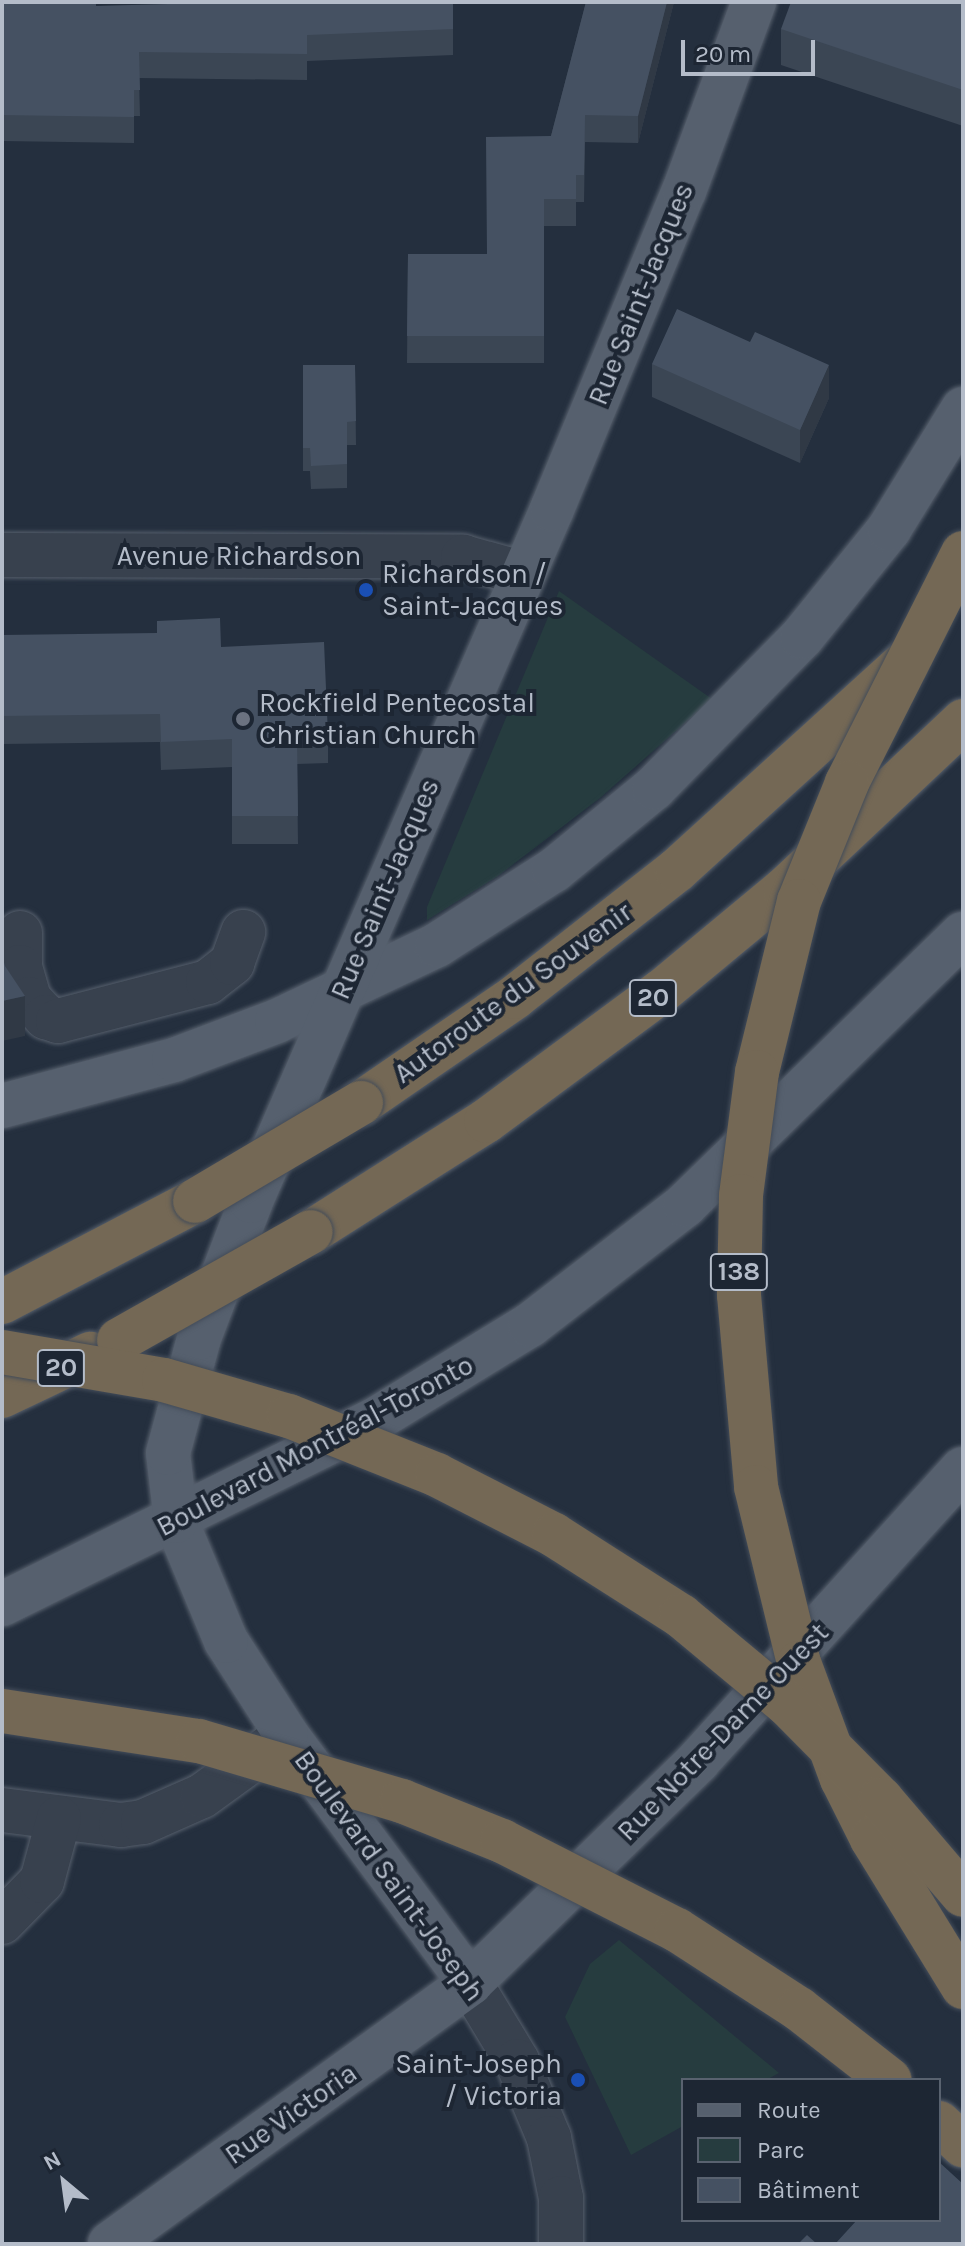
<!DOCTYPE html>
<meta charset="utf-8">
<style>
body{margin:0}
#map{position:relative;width:965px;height:2246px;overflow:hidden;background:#242f3e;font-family:Karla,sans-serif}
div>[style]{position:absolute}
.green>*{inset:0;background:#263c3f}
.roads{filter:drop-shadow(0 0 2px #565f6c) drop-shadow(0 0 2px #565f6c)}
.minor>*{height:44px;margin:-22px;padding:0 22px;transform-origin:22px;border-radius:22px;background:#38414e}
.major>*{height:44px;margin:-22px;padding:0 22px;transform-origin:22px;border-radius:22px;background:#56606e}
.highway>*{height:44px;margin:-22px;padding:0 22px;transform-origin:22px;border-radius:22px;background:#746855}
.bridges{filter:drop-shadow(0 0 2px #434c59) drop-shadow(0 0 2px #434c59)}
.highway-bridge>*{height:44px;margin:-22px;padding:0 22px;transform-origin:22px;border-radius:22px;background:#746855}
.wall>*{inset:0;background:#3b4654}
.shaded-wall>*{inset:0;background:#303945}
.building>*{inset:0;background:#455162}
.dots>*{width:22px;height:22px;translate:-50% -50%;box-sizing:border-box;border:4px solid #1d2633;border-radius:50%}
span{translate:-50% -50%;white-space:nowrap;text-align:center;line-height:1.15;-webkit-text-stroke:8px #1d2633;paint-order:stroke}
.shield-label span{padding:2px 6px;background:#1d2633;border:2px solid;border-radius:6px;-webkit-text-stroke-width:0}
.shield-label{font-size:26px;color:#b4bcc9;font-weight:700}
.street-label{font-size:28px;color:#b4bcc9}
.poi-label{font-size:28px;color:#b4bcc9}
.left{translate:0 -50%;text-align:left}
.right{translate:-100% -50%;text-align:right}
.frame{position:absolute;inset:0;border:4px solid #b4bcc9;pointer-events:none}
.legend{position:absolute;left:681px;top:2078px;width:260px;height:144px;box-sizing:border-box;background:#1d2633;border:2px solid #59626f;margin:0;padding:10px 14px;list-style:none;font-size:24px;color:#b4bcc9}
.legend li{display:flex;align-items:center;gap:16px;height:40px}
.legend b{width:40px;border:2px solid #59626f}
.north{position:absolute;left:24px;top:2142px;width:80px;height:80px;-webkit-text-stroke:6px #1d2633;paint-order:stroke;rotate:331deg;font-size:22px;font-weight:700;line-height:32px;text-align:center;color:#b4bcc9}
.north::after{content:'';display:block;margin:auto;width:28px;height:36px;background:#b4bcc9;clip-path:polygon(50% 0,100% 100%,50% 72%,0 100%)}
.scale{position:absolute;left:681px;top:40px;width:134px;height:36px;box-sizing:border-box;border:4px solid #b4bcc9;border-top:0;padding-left:10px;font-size:24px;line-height:28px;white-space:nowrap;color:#b4bcc9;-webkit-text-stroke:6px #1d2633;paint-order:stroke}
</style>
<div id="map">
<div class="green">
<div style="clip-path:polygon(559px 591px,712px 699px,600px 798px,498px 876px,427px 920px,427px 907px)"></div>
<div style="clip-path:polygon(619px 1940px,779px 2073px,766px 2080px,683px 2080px,683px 2126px,631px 2155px,565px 2017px,590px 1964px)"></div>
</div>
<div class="roads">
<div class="minor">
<div style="left:2px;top:555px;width:461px;rotate:0.2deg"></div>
<div style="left:463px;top:557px;width:60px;rotate:15.4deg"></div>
<div style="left:20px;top:933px;width:34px;rotate:90deg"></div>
<div style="left:20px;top:967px;width:33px;rotate:74deg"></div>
<div style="left:29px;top:999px;width:25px;rotate:47deg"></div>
<div style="left:46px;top:1017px;width:13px;rotate:18deg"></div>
<div style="left:58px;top:1021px;width:155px;rotate:-14.6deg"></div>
<div style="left:208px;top:982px;width:31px;rotate:-38deg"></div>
<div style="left:232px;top:963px;width:33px;rotate:-70deg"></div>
<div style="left:2px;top:1810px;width:120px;rotate:7.2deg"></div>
<div style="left:121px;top:1825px;width:22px;rotate:-8deg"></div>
<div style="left:143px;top:1822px;width:64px;rotate:-23.8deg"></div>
<div style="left:202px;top:1796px;width:99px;rotate:-35.9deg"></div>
<div style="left:2px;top:1922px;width:57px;rotate:-45.7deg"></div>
<div style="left:42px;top:1881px;width:65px;rotate:-74.9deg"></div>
<div style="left:470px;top:1983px;width:91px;rotate:58.9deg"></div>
<div style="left:517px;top:2061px;width:83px;rotate:67.4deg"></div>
<div style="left:549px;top:2138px;width:61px;rotate:78.7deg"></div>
<div style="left:561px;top:2198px;width:46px;rotate:90deg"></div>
</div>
<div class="major">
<div style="left:2px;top:1106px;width:178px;rotate:-15deg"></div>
<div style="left:174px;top:1060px;width:110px;rotate:-20.7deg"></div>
<div style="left:277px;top:1021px;width:177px;rotate:-25.4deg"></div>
<div style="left:437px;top:945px;width:139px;rotate:-32.7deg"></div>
<div style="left:554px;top:870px;width:129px;rotate:-39.4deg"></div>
<div style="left:654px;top:788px;width:211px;rotate:-45.6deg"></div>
<div style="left:802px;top:637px;width:139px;rotate:-51.1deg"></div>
<div style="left:889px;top:529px;width:141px;rotate:-58.3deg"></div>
<div style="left:2px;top:1604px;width:419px;rotate:-26.3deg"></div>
<div style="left:378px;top:1418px;width:178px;rotate:-31.5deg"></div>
<div style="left:530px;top:1325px;width:196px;rotate:-37.7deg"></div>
<div style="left:685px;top:1205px;width:388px;rotate:-44.3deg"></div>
<div style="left:470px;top:1983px;width:310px;rotate:-126.5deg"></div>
<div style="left:286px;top:1734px;width:111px;rotate:-122.8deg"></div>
<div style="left:226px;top:1641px;width:130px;rotate:-112.6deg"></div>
<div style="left:176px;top:1521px;width:68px;rotate:-96.7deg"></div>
<div style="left:168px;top:1453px;width:119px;rotate:-74.9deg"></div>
<div style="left:199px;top:1338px;width:147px;rotate:-69.2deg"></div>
<div style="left:251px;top:1201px;width:755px;rotate:-66.49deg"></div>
<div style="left:552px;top:509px;width:344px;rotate:-67.5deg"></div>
<div style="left:684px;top:191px;width:202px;rotate:-69.7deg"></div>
<div style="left:110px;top:2244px;width:445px;rotate:-35.9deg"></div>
<div style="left:470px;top:1983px;width:318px;rotate:-44.2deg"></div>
<div style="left:698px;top:1761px;width:394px;rotate:-47.8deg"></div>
</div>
<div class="highway">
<div style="left:361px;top:1103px;width:187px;rotate:-34.5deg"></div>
<div style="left:515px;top:997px;width:206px;rotate:-38.1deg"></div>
<div style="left:677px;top:870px;width:306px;rotate:-42.3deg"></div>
<div style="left:311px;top:1232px;width:207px;rotate:-32.4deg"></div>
<div style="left:486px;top:1121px;width:219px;rotate:-36.5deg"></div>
<div style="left:662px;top:991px;width:160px;rotate:-39.7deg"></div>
<div style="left:785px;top:889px;width:245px;rotate:-43.3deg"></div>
<div style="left:2px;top:1302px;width:218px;rotate:-27.6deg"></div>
<div style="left:2px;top:1396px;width:98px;rotate:-25.5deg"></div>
<div style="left:939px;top:2123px;width:33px;rotate:43deg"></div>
</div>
</div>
<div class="bridges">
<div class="highway-bridge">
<div style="left:963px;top:553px;width:258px;rotate:116.8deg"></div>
<div style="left:847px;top:783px;width:127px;rotate:112.1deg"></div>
<div style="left:799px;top:901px;width:176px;rotate:103.8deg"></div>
<div style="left:757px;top:1072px;width:125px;rotate:97.4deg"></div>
<div style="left:741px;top:1196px;width:99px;rotate:91.2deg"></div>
<div style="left:739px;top:1295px;width:193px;rotate:84.9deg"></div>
<div style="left:756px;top:1487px;width:181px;rotate:76.3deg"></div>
<div style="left:799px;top:1663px;width:124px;rotate:69.7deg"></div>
<div style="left:842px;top:1779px;width:67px;rotate:63.4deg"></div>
<div style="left:872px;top:1839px;width:174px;rotate:58.4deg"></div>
<div style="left:195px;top:1201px;width:193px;rotate:-30.6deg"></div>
<div style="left:119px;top:1340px;width:220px;rotate:-29.4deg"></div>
<div style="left:2px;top:1352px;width:164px;rotate:9.8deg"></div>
<div style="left:164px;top:1380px;width:130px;rotate:16.1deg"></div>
<div style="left:289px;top:1416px;width:159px;rotate:21.7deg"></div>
<div style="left:437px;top:1475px;width:131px;rotate:27.1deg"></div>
<div style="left:554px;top:1535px;width:151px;rotate:32.5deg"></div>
<div style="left:681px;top:1616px;width:138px;rotate:39.7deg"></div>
<div style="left:787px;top:1704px;width:134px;rotate:45.3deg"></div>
<div style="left:881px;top:1799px;width:126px;rotate:49.5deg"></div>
<div style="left:2px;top:1711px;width:199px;rotate:8.7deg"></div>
<div style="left:199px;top:1741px;width:212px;rotate:16.5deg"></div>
<div style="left:402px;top:1801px;width:108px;rotate:21.8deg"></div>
<div style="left:502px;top:1841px;width:196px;rotate:27deg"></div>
<div style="left:677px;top:1930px;width:145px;rotate:32.9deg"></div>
<div style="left:799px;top:2009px;width:115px;rotate:38deg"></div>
</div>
</div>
<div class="wall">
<div style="clip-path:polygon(2px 2px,96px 6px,453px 2px,453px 55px,307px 61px,307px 80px,139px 78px,140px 116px,134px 116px,134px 143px,2px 141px)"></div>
<div style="clip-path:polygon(586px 2px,674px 2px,638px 143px,585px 142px,584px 202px,576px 202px,576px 226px,544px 226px,544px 363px,407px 363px,408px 254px,487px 254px,551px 136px)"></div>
<div style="clip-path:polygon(963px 2px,963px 126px,781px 65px,781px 29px)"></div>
<div style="clip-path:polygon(750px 342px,829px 398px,800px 463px,652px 397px,652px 364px)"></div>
<div style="clip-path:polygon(303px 365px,355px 365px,356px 445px,347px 445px,347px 488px,311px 489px,310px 471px,303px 471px)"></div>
<div style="clip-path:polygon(2px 635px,221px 647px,328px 735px,328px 763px,297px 764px,298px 844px,232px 844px,232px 767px,161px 770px,160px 742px,2px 744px)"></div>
</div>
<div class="shaded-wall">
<div style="clip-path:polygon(667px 2px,674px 2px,638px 143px,638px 116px)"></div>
<div style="clip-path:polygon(829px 365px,829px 398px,800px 463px,800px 430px)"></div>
<div style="clip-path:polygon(25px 996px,25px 1036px,2px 1041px,2px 1001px)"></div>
</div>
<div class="building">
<div style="clip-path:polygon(2px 2px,96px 2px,96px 6px,241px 2px,453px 2px,453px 29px,307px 35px,307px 54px,139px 52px,140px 90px,134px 90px,134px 117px,2px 115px)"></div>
<div style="clip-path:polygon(586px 2px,667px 2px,638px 116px,585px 115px,584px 175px,576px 175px,576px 199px,544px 199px,544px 336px,407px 336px,408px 254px,487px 254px,486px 137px,551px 136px)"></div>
<div style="clip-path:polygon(791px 2px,963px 2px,963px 90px,781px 29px)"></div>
<div style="clip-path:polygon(677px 309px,750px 342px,755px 332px,829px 365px,800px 430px,652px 364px)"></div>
<div style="clip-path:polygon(303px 365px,355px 365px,356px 421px,347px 422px,347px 464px,311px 466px,310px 448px,303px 448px)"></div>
<div style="clip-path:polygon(220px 618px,221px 647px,324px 642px,328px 735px,297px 736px,298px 816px,232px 816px,232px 739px,161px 742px,160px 714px,2px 716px,2px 635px,157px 633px,157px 621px)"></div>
<div style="clip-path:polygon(2px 955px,5px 966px,25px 996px,2px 1001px)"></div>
<div style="clip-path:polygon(939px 2162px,963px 2184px,963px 2244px,835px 2244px,857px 2220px,939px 2220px)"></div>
<div style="clip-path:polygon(807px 2235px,817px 2244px,798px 2244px)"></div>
</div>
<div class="dots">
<div style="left:366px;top:590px;background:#1a4fb4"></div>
<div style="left:243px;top:719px;background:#6b7280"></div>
<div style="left:578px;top:2080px;background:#1a4fb4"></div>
</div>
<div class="shield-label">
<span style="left:653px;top:998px">20</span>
<span style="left:739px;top:1272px">138</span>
<span style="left:61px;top:1368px">20</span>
</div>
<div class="street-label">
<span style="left:641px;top:294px;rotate:-68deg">Rue Saint-Jacques</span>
<span style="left:239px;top:556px">Avenue Richardson</span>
<span style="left:385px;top:889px;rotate:-67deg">Rue Saint-Jacques</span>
<span style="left:513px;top:993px;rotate:-36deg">Autoroute du Souvenir</span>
<span style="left:315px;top:1446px;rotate:-28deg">Boulevard Montréal-Toronto</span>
<span style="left:723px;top:1732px;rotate:-46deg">Rue Notre-Dame Ouest</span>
<span style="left:389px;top:1876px;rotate:54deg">Boulevard Saint-Joseph</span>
<span style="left:291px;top:2114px;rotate:-35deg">Rue Victoria</span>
</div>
<div class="poi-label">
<span class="left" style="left:382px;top:590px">Richardson /<br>Saint-Jacques</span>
<span class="left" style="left:259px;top:719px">Rockfield Pentecostal<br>Christian Church</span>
<span class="right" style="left:562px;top:2080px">Saint-Joseph<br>/ Victoria</span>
</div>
<div class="frame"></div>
<ul class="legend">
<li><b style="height:10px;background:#56606e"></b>Route</li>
<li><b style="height:22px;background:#263c3f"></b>Parc</li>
<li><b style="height:22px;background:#455162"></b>Bâtiment</li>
</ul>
<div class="north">N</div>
<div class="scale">20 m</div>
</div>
